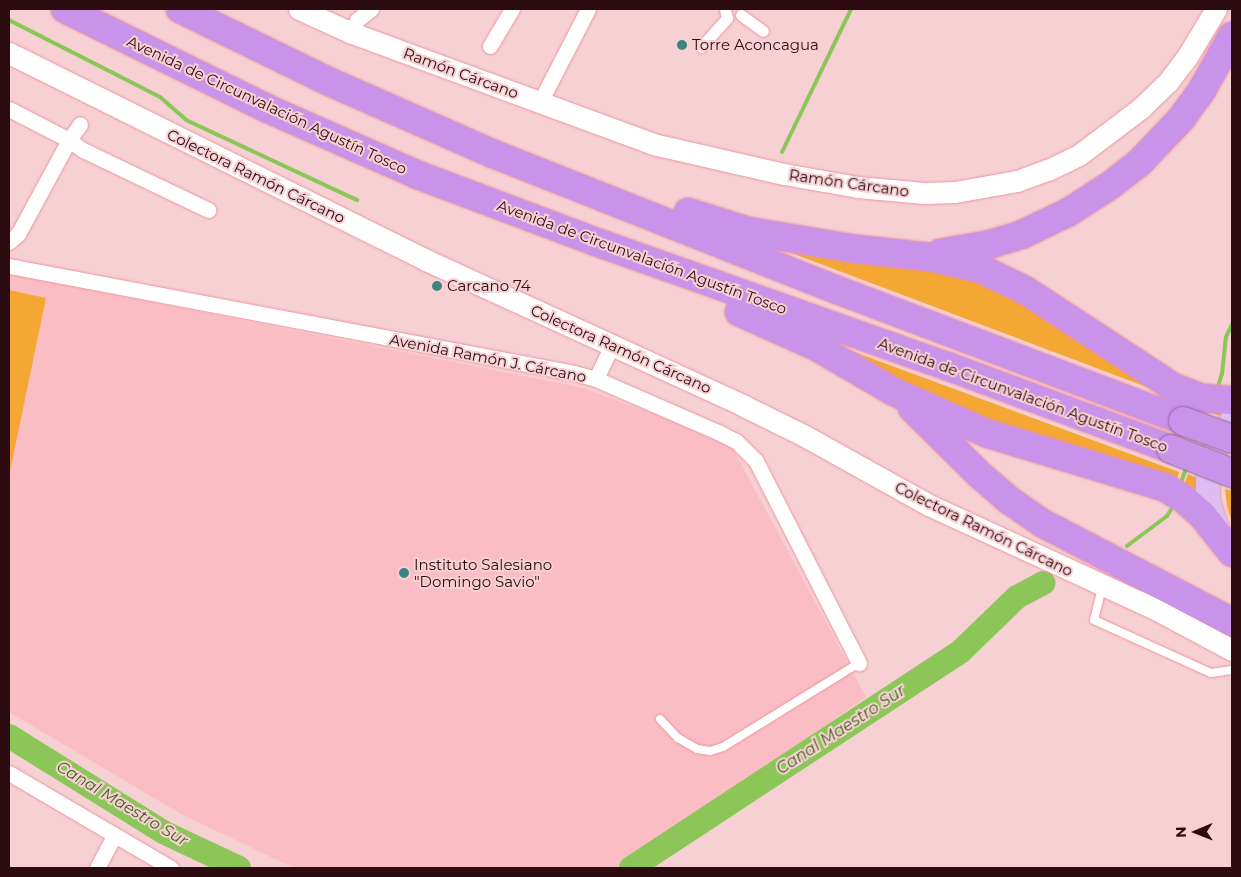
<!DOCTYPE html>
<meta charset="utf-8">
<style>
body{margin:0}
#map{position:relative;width:1241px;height:877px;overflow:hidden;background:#f6d0d3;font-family:Montserrat,sans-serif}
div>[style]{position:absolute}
.built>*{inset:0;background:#fabdc3}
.green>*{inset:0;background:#f4a733}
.stream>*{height:4px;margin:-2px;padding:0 2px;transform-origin:2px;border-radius:2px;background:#8cc659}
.river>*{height:24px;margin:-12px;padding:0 12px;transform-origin:12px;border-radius:12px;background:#8cc659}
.roads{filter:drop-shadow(0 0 1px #ed949f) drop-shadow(0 0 1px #ed949f)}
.service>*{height:8px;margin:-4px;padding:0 4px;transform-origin:4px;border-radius:4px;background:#fff}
.pedestrian>*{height:11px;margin:-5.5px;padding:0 5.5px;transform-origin:5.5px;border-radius:5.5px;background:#fff}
.minor>*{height:15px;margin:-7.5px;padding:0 7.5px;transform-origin:7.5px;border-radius:7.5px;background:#fff}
.secondary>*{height:21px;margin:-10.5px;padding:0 10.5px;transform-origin:10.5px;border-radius:10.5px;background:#fff}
.primary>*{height:24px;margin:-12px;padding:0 12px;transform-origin:12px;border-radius:12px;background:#debef1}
.motorway>*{height:28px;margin:-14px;padding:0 14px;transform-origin:14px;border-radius:14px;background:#c893e8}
.bridges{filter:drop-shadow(0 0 1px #91639d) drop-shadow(0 0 1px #91639d)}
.motorway-bridge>*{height:28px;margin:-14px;padding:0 14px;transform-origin:14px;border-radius:14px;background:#c893e8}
.dots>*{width:14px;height:14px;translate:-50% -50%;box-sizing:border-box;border:2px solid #f6d0d3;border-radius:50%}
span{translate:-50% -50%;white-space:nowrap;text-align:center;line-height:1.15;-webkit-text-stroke:4px #f6d0d3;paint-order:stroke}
.poi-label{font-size:15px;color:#2c0b11}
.left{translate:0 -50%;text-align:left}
.street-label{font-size:15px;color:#2c0b11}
.water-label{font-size:16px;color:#3f6319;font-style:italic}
.frame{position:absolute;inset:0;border:10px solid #2c0b11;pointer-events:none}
.north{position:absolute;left:1171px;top:807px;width:50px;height:50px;-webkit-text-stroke:4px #f6d0d3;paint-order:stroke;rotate:269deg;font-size:14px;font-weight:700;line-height:20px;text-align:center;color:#2c0b11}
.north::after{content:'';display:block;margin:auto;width:18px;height:22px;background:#2c0b11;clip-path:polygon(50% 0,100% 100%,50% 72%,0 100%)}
</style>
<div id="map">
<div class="built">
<div style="clip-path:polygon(9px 274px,584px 388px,671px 421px,733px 449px,866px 697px,638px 858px,616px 868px,294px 868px,181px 814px,9px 712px)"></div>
</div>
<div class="green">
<div style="clip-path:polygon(781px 249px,953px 268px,1228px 407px,1222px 416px,1217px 415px,1212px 413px,1213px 409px,1173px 397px)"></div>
<div style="clip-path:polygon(9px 290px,46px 298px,9px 476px)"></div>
<div style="clip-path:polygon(849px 350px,1179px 472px,1176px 484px,1183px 487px,1188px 474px,1197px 478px,1196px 496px,994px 426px,924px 394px)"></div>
<div style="clip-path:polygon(1225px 489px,1232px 491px,1232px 522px,1227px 506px)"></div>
</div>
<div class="stream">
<div style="left:9px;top:20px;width:169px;rotate:27deg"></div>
<div style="left:160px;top:97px;width:35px;rotate:41deg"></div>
<div style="left:186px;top:120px;width:189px;rotate:25.1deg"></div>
<div style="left:782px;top:152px;width:159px;rotate:-64.2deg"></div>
<div style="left:1218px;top:386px;width:13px;rotate:-72deg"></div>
<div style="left:1222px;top:374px;width:37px;rotate:-84deg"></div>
<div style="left:1226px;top:337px;width:14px;rotate:-65deg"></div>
<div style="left:1180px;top:485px;width:20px;rotate:-70deg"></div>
<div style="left:1127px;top:546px;width:50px;rotate:-36.9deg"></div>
<div style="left:1167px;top:516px;width:9px;rotate:-58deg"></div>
</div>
<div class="river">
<div style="left:9px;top:736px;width:181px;rotate:31.9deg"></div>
<div style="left:163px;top:832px;width:84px;rotate:25.3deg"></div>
<div style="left:631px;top:868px;width:395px;rotate:-33.3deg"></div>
<div style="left:961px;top:651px;width:78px;rotate:-44deg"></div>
<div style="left:1017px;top:597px;width:30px;rotate:-28deg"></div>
</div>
<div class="roads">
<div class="service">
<div style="left:1102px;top:588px;width:33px;rotate:104deg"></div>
<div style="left:1094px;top:620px;width:128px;rotate:24.4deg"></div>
<div style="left:1211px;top:673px;width:21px;rotate:-8deg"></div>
<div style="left:660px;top:719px;width:26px;rotate:47deg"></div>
<div style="left:678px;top:738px;width:22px;rotate:30deg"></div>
<div style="left:697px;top:749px;width:13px;rotate:9deg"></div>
<div style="left:710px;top:751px;width:14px;rotate:-17deg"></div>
<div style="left:723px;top:747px;width:160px;rotate:-31.7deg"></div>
</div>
<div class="pedestrian">
<div style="left:741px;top:15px;width:27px;rotate:36deg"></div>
<div style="left:701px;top:47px;width:39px;rotate:-48deg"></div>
<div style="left:727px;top:18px;width:9px;rotate:-103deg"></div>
</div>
<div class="minor">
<div style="left:352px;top:33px;width:14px;rotate:-69deg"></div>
<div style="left:357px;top:20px;width:18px;rotate:-38deg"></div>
<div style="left:490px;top:46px;width:43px;rotate:-59.3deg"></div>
<div style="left:540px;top:102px;width:105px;rotate:-62.7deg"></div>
<div style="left:9px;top:109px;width:68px;rotate:27.3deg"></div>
<div style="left:69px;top:140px;width:17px;rotate:36deg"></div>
<div style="left:83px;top:150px;width:139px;rotate:25.6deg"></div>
<div style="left:9px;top:242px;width:12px;rotate:-42deg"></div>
<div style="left:18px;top:234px;width:107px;rotate:-61.5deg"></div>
<div style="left:69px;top:140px;width:19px;rotate:-55deg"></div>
<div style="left:9px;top:266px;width:575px;rotate:10.72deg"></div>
<div style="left:574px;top:373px;width:23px;rotate:15deg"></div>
<div style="left:596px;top:379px;width:133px;rotate:23.5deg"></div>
<div style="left:718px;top:432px;width:20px;rotate:27deg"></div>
<div style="left:736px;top:441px;width:28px;rotate:45deg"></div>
<div style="left:756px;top:461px;width:227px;rotate:63deg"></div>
<div style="left:596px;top:379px;width:38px;rotate:-65deg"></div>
<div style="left:9px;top:773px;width:188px;rotate:30.4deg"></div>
<div style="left:97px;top:868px;width:36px;rotate:-62deg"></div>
</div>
<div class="secondary">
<div style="left:299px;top:9px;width:58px;rotate:24.4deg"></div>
<div style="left:352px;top:33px;width:321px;rotate:20.2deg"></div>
<div style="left:653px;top:144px;width:134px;rotate:12.9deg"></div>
<div style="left:784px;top:174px;width:75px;rotate:10deg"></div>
<div style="left:858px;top:187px;width:66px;rotate:5.2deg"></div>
<div style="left:924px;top:193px;width:31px;rotate:-2deg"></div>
<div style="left:955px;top:192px;width:63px;rotate:-10.1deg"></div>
<div style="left:1017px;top:181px;width:33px;rotate:-20deg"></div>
<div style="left:1048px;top:170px;width:34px;rotate:-26deg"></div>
<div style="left:1079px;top:155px;width:78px;rotate:-37.2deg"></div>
<div style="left:1141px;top:108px;width:37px;rotate:-44deg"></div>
<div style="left:1168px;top:82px;width:31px;rotate:-53deg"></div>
<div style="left:1187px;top:57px;width:56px;rotate:-58.9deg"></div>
<div style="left:9px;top:53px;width:466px;rotate:26.4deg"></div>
<div style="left:426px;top:260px;width:348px;rotate:24.6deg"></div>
<div style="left:742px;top:405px;width:68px;rotate:26.2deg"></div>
<div style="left:803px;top:435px;width:144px;rotate:29.1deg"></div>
<div style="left:929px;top:505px;width:251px;rotate:24.7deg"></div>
<div style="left:1157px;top:610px;width:85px;rotate:28.1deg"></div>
</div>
<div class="primary">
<div style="left:1218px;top:532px;width:33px;rotate:-108deg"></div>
<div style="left:1208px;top:501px;width:30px;rotate:-90deg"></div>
<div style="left:1208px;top:471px;width:30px;rotate:-73deg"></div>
<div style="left:1217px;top:442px;width:27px;rotate:-56deg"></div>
</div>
<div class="motorway">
<div style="left:65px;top:9px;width:224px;rotate:26.2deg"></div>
<div style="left:266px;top:108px;width:166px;rotate:23.8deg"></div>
<div style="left:418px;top:175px;width:197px;rotate:20.6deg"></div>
<div style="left:602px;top:244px;width:366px;rotate:19.5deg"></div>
<div style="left:947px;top:366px;width:239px;rotate:20.3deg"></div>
<div style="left:180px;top:9px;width:167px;rotate:26deg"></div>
<div style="left:330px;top:82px;width:176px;rotate:23.8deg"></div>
<div style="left:491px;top:153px;width:358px;rotate:21.6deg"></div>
<div style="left:824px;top:285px;width:384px;rotate:20.7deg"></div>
<div style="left:688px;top:212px;width:63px;rotate:17.6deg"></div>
<div style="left:748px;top:231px;width:109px;rotate:9.5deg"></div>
<div style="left:856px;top:249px;width:74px;rotate:6.2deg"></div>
<div style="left:930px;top:257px;width:52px;rotate:13.2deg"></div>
<div style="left:981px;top:269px;width:49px;rotate:25.5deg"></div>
<div style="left:1025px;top:290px;width:177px;rotate:33.2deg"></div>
<div style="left:1173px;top:387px;width:31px;rotate:21deg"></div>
<div style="left:1202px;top:398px;width:30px;rotate:4deg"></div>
<div style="left:940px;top:253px;width:52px;rotate:-10deg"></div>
<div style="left:991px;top:244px;width:34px;rotate:-17deg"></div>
<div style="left:1023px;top:234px;width:51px;rotate:-25.6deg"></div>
<div style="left:1069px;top:212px;width:51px;rotate:-33.1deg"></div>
<div style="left:1112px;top:184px;width:34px;rotate:-38deg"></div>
<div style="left:1139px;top:163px;width:61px;rotate:-46.3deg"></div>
<div style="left:1181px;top:119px;width:36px;rotate:-54deg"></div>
<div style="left:1202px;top:90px;width:62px;rotate:-60.9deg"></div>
<div style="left:739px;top:312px;width:83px;rotate:24.1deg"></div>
<div style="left:815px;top:346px;width:91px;rotate:30.2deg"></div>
<div style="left:894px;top:392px;width:101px;rotate:24deg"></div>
<div style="left:986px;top:433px;width:186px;rotate:16.9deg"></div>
<div style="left:1164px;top:487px;width:23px;rotate:31deg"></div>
<div style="left:1184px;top:499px;width:24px;rotate:42deg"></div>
<div style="left:1202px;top:515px;width:48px;rotate:51.7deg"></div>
<div style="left:912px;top:408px;width:95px;rotate:44.6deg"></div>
<div style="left:980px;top:475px;width:38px;rotate:41deg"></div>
<div style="left:1009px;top:500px;width:40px;rotate:34.9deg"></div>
<div style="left:1042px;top:523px;width:214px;rotate:27.5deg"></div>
</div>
</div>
<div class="bridges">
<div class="motorway-bridge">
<div style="left:1183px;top:421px;width:52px;rotate:20.2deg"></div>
<div style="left:1171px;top:449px;width:66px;rotate:21.5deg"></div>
</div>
</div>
<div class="dots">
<div style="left:682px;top:45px;background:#3c8482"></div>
<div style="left:437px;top:286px;background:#3c8482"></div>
<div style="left:404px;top:573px;background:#3c8482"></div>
</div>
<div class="poi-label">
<span class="left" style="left:692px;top:45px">Torre Aconcagua</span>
<span class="left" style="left:447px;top:286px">Carcano 74</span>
<span class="left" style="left:414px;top:573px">Instituto Salesiano<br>"Domingo Savio"</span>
</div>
<div class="street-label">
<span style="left:461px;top:73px;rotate:20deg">Ramón Cárcano</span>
<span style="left:267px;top:105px;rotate:25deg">Avenida de Circunvalación Agustín Tosco</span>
<span style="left:256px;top:176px;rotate:26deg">Colectora Ramón Cárcano</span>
<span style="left:849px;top:183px;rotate:8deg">Ramón Cárcano</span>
<span style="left:642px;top:257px;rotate:20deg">Avenida de Circunvalación Agustín Tosco</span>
<span style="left:621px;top:349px;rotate:24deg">Colectora Ramón Cárcano</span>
<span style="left:488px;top:358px;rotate:11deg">Avenida Ramón J. Cárcano</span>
<span style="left:1023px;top:395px;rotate:20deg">Avenida de Circunvalación Agustín Tosco</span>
<span style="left:984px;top:529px;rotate:26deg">Colectora Ramón Cárcano</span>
</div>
<div class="water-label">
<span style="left:841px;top:730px;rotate:-33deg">Canal Maestro Sur</span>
<span style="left:122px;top:804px;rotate:31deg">Canal Maestro Sur</span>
</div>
<div class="frame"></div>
<div class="north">N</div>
</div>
